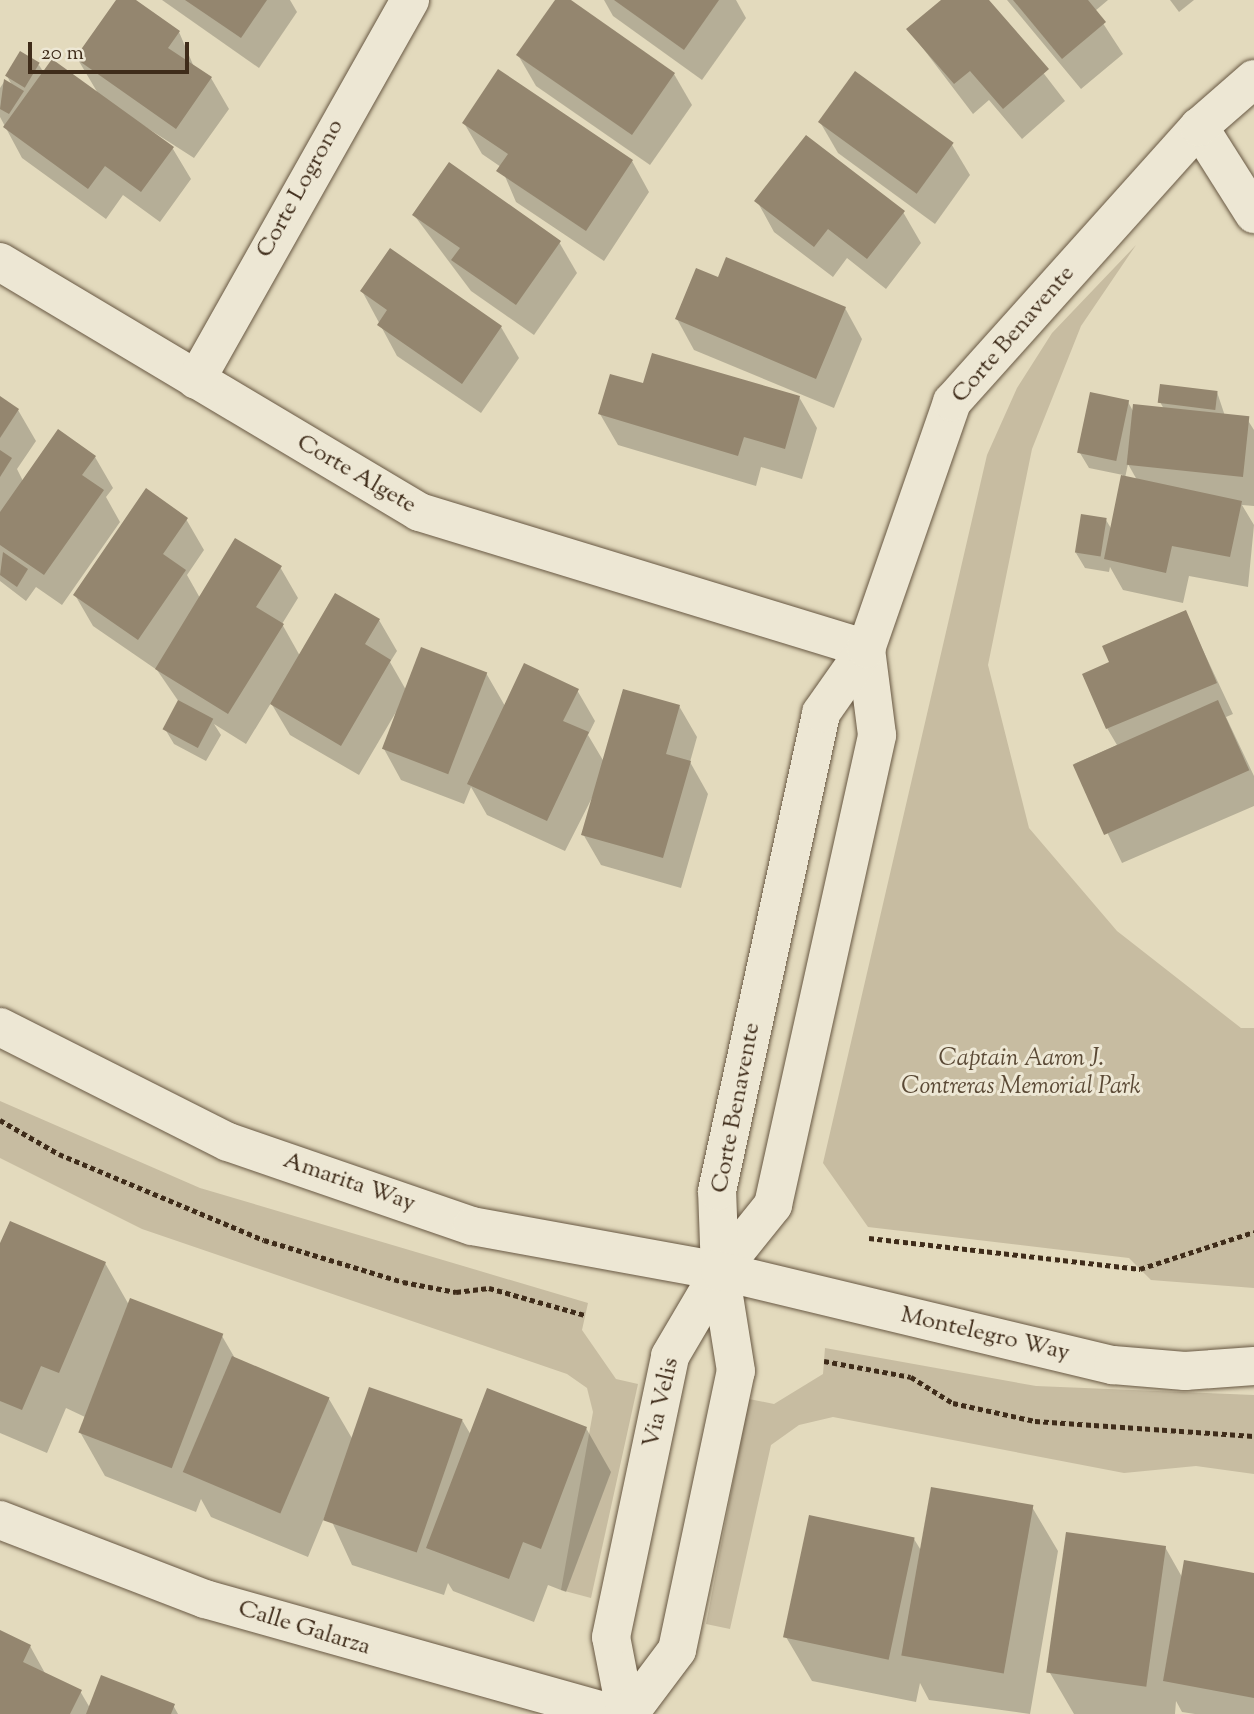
<!DOCTYPE html>
<style>
body{margin:0}
#map{position:relative;width:1254px;height:1714px;overflow:hidden;background:#e3dabd;font-family:"Sorts Mill Goudy",serif}
div>[style]{position:absolute}
.green>*{inset:0;background:#c7bca1}
.shadow>*{inset:0;background:#0003}
.building>*{inset:0;background:#94866f;transform-origin:0 0}
.path>*{height:4.5px;margin-top:-2.25px;transform-origin:0;background:repeating-linear-gradient(90deg,#3f2c1a 0 5px,transparent 0 8.5px)}
.roads{filter:drop-shadow(0 0 2px #685843) drop-shadow(0 0 2px #685843)}
.street>*{height:38px;margin:-19px;padding:0 19px;transform-origin:19px;border-radius:19px;background:#ede7d4}
.secondary>*{height:38px;margin:-19px;padding:0 19px;transform-origin:19px;border-radius:19px;background:#ede7d4}
span{translate:-50% -50%;white-space:nowrap;text-align:center;line-height:1.15;-webkit-text-stroke:6px #ede7d4;paint-order:stroke}
.street-label{font-size:24px;color:#3f2c1a}
.park-label{font-size:24px;color:#5a4935;font-style:italic}
.scale{position:absolute;left:28px;top:42px;width:161px;height:32px;box-sizing:border-box;border:4px solid #3f2c1a;border-top:0;padding-left:9px;font-size:21px;line-height:24px;white-space:nowrap;color:#3f2c1a;-webkit-text-stroke:5px #ede7d4;paint-order:stroke}
</style>
<div id="map">
<div class="green">
<div style="clip-path:polygon(1136px 245px,1081px 326px,1032px 449px,988px 665px,1029px 828px,1117px 931px,1241px 1028px,1254px 1028px,1254px 1288px,1151px 1280px,1129px 1258px,868px 1227px,823px 1163px,987px 455px,1017px 388px,1052px 333px)"></div>
<div style="clip-path:polygon(0 1101px,200px 1188px,588px 1303px,582px 1330px,616px 1379px,638px 1384px,591px 1598px,561px 1590px,593px 1412px,587px 1388px,567px 1374px,142px 1229px,0 1158px)"></div>
<div style="clip-path:polygon(825px 1348px,1036px 1386px,1254px 1395px,1254px 1474px,1196px 1466px,1124px 1473px,833px 1417px,799px 1425px,771px 1445px,730px 1629px,706px 1624px,749px 1399px,774px 1404px,823px 1374px)"></div>
</div>
<div class="shadow">
<div style="clip-path:polygon(118px 0,133px 0,179px 32px,194px 67px,211px 78px,229px 109px,194px 158px,116px 108px,173px 149px,191px 179px,160px 222px,123px 195px,106px 219px,22px 158px,0 117px,0 88px,4px 82px,13px 87px,7px 76px,39px 65px,44px 73px,99px 95px,77px 58px)"></div>
<div style="clip-path:polygon(162px 0,290px 0,297px 12px,259px 68px)"></div>
<div style="clip-path:polygon(557px 0,568px 0,674px 74px,692px 105px,650px 165px,536px 86px,518px 55px)"></div>
<div style="clip-path:polygon(604px 0,736px 0,746px 18px,702px 80px,613px 16px)"></div>
<div style="clip-path:polygon(944px 0,987px 0,1065px 101px,1022px 139px,989px 100px,973px 114px,909px 30px)"></div>
<div style="clip-path:polygon(1007px 0,1108px 0,1095px 11px,1123px 54px,1081px 89px)"></div>
<div style="clip-path:polygon(1170px 0,1194px 0,1179px 12px)"></div>
<div style="clip-path:polygon(820px 122px,952px 145px,970px 175px,935px 224px,838px 153px)"></div>
<div style="clip-path:polygon(464px 123px,632px 161px,649px 192px,604px 261px,516px 202px,501px 167px,482px 154px)"></div>
<div style="clip-path:polygon(757px 201px,903px 212px,921px 243px,886px 289px,847px 258px,833px 277px,774px 232px)"></div>
<div style="clip-path:polygon(414px 215px,559px 242px,577px 273px,534px 335px,471px 291px)"></div>
<div style="clip-path:polygon(719px 279px,845px 308px,862px 339px,834px 408px,694px 350px,677px 319px)"></div>
<div style="clip-path:polygon(362px 291px,501px 327px,519px 358px,481px 413px,397px 356px)"></div>
<div style="clip-path:polygon(645px 385px,799px 397px,817px 428px,802px 479px,761px 467px,756px 486px,618px 445px,600px 414px)"></div>
<div style="clip-path:polygon(evenodd,1217px 392px,1225px 416px,1247px 419px,1254px 430px,1254px 506px,1242px 505px,1254px 525px,1248px 587px,1189px 576px,1183px 603px,1123px 590px,1110px 567px,1109px 572px,1085px 568px,1076px 553px,1106px 520px,1112px 530px,1123px 475px,1089px 468px,1080px 453px,1128px 402px,1133px 411px,1164px 409px,1160px 402px,1217px 392px,1128px 464px,1137px 480px,1125px 478px,1128px 464px)"></div>
<div style="clip-path:polygon(0 398px,18px 410px,36px 441px,17px 469px,23px 481px,95px 457px,113px 488px,106px 497px,120px 522px,62px 605px,36px 587px,26px 601px,0 581px)"></div>
<div style="clip-path:polygon(186px 519px,204px 550px,187px 575px,200px 598px,280px 567px,298px 598px,282px 624px,300px 656px,379px 620px,397px 651px,390px 662px,406px 690px,486px 673px,505px 706px,577px 690px,595px 721px,588px 735px,604px 762px,679px 706px,697px 737px,690px 762px,708px 794px,681px 888px,601px 865px,583px 834px,596px 790px,565px 851px,487px 815px,471px 787px,464px 804px,401px 780px,384px 749px,396px 712px,359px 775px,290px 735px,271px 703px,246px 744px,214px 724px,221px 735px,206px 761px,174px 744px,165px 729px,179px 702px,157px 670px,93px 626px,75px 595px)"></div>
<div style="clip-path:polygon(1185px 612px,1233px 714px,1226px 717px,1254px 776px,1254px 806px,1122px 863px,1074px 764px,1117px 745px,1107px 728px,1111px 663px)"></div>
<div style="clip-path:polygon(0 1247px,105px 1263px,129px 1305px,222px 1336px,236px 1360px,329px 1399px,353px 1440px,462px 1420px,471px 1435px,586px 1428px,611px 1472px,566px 1592px,548px 1585px,534px 1622px,453px 1591px,448px 1583px,444px 1595px,352px 1565px,327px 1511px,308px 1557px,211px 1517px,201px 1499px,196px 1512px,105px 1476px,80px 1432px,85px 1417px,66px 1408px,47px 1453px,0 1433px)"></div>
<div style="clip-path:polygon(1032px 1507px,1058px 1551px,1030px 1714px,929px 1700px,920px 1683px,916px 1702px,812px 1681px,786px 1637px,914px 1539px,922px 1552px)"></div>
<div style="clip-path:polygon(1165px 1547px,1182px 1577px,1254px 1574px,1254px 1714px,1195px 1714px,1182px 1712px,1176px 1701px,1175px 1714px,1074px 1714px,1050px 1673px)"></div>
<div style="clip-path:polygon(0 1632px,30px 1646px,46px 1675px,80px 1691px,90px 1708px,173px 1705px,178px 1714px,0 1714px)"></div>
</div>
<div class="building">
<div style="clip-path:polygon(116px 0,136px 0,180px 31px,168px 48px,212px 77px,176px 129px,75px 58px)"></div>
<div style="clip-path:polygon(185px 0,267px 0,241px 38px)"></div>
<div style="clip-path:polygon(555px 0,571px 0,675px 73px,632px 135px,516px 55px)"></div>
<div style="clip-path:polygon(614px 0,719px 0,684px 50px)"></div>
<div style="clip-path:polygon(941px 0,989px 0,1049px 69px,1003px 109px,970px 71px,954px 84px,906px 29px)"></div>
<div style="clip-path:polygon(1013px 0,1088px 0,1106px 22px,1062px 59px)"></div>
<div style="left:20px;top:51px;width:23px;height:29px;rotate:31deg"></div>
<div style="clip-path:polygon(52px 59px,174px 147px,141px 192px,105px 166px,88px 189px,3px 127px)"></div>
<div style="clip-path:polygon(498px 69px,633px 160px,586px 231px,496px 171px,508px 154px,462px 123px)"></div>
<div style="left:855px;top:71px;width:122px;height:63px;rotate:36deg"></div>
<div style="clip-path:polygon(4px 79px,24px 91px,9px 114px,0 109px)"></div>
<div style="clip-path:polygon(806px 135px,905px 211px,867px 259px,828px 229px,814px 247px,754px 201px)"></div>
<div style="clip-path:polygon(449px 162px,561px 241px,516px 305px,451px 260px,460px 248px,412px 215px)"></div>
<div style="clip-path:polygon(390px 248px,502px 326px,462px 384px,377px 325px,387px 310px,360px 291px)"></div>
<div style="clip-path:polygon(726px 257px,846px 307px,816px 379px,675px 319px,696px 268px,718px 277px)"></div>
<div style="clip-path:polygon(652px 353px,800px 396px,785px 449px,744px 437px,738px 456px,598px 414px,610px 374px,643px 383px)"></div>
<div style="left:1160px;top:384px;width:58px;height:19px;rotate:7deg"></div>
<div style="left:1090px;top:392px;width:40px;height:62px;rotate:12deg"></div>
<div style="clip-path:polygon(0 396px,19px 409px,0 438px)"></div>
<div style="left:1133px;top:404px;width:117px;height:61px;rotate:6deg"></div>
<div style="clip-path:polygon(58px 429px,96px 456px,82px 475px,104px 490px,44px 575px,0 545px,0 512px)"></div>
<div style="clip-path:polygon(0 450px,12px 458px,0 477px)"></div>
<div style="clip-path:polygon(1121px 475px,1242px 501px,1230px 557px,1172px 546px,1166px 573px,1104px 559px)"></div>
<div style="clip-path:polygon(146px 488px,188px 518px,163px 554px,186px 570px,138px 640px,73px 595px)"></div>
<div style="left:1081px;top:514px;width:26px;height:39px;rotate:9deg"></div>
<div style="clip-path:polygon(235px 538px,282px 566px,256px 607px,284px 624px,228px 714px,155px 669px)"></div>
<div style="clip-path:polygon(3px 552px,28px 569px,17px 587px,0 575px)"></div>
<div style="clip-path:polygon(335px 593px,380px 619px,365px 644px,391px 660px,341px 746px,270px 704px)"></div>
<div style="clip-path:polygon(1186px 610px,1217px 683px,1106px 729px,1082px 674px,1109px 662px,1102px 646px)"></div>
<div style="left:421px;top:647px;width:71px;height:109px;rotate:21deg"></div>
<div style="clip-path:polygon(524px 663px,579px 689px,563px 721px,589px 732px,547px 821px,467px 784px)"></div>
<div style="clip-path:polygon(623px 689px,680px 705px,666px 754px,691px 761px,663px 858px,581px 835px)"></div>
<div style="left:178px;top:700px;width:40px;height:33px;rotate:28deg"></div>
<div style="left:1218px;top:700px;width:77px;height:159px;rotate:66deg"></div>
<div style="clip-path:polygon(10px 1221px,106px 1262px,59px 1373px,41px 1366px,22px 1410px,0 1401px,0 1243px)"></div>
<div style="left:130px;top:1298px;width:100px;height:144px;rotate:21deg"></div>
<div style="left:232px;top:1356px;width:106px;height:126px;rotate:23deg"></div>
<div style="left:369px;top:1387px;width:99px;height:141px;rotate:19deg"></div>
<div style="clip-path:polygon(487px 1388px,587px 1427px,541px 1549px,523px 1542px,509px 1579px,426px 1548px)"></div>
<div style="left:931px;top:1487px;width:104px;height:171px;rotate:10deg"></div>
<div style="left:809px;top:1515px;width:108px;height:125px;rotate:12deg"></div>
<div style="left:1066px;top:1532px;width:101px;height:142px;rotate:8deg"></div>
<div style="clip-path:polygon(1184px 1560px,1254px 1573px,1254px 1698px,1163px 1681px)"></div>
<div style="clip-path:polygon(0 1630px,31px 1645px,23px 1662px,82px 1690px,70px 1714px,0 1714px)"></div>
<div style="clip-path:polygon(101px 1675px,175px 1704px,171px 1714px,86px 1714px)"></div>
</div>
<div class="path">
<div style="left:0;top:1120px;width:68px;rotate:30deg"></div>
<div style="left:59px;top:1154px;width:222px;rotate:22.8deg"></div>
<div style="left:264px;top:1240px;width:145px;rotate:16.8deg"></div>
<div style="left:403px;top:1282px;width:54px;rotate:10.7deg"></div>
<div style="left:456px;top:1292px;width:33px;rotate:-7deg"></div>
<div style="left:489px;top:1288px;width:100px;rotate:15.7deg"></div>
<div style="left:869px;top:1238px;width:273px;rotate:6.5deg"></div>
<div style="left:1140px;top:1269px;width:120px;rotate:-18deg"></div>
<div style="left:824px;top:1361px;width:88px;rotate:10.4deg"></div>
<div style="left:911px;top:1377px;width:49px;rotate:31.8deg"></div>
<div style="left:953px;top:1403px;width:84px;rotate:12.4deg"></div>
<div style="left:1035px;top:1421px;width:220px;rotate:3.9deg"></div>
</div>
<div class="roads">
<div class="street">
<div style="left:1199px;top:127px;width:103px;rotate:57.7deg"></div>
<div style="left:0;top:262px;width:488px;rotate:30.8deg"></div>
<div style="left:419px;top:512px;width:468px;rotate:17deg"></div>
<div style="left:196px;top:380px;width:436px;rotate:-60.6deg"></div>
<div style="left:0;top:1520px;width:220px;rotate:21.1deg"></div>
<div style="left:205px;top:1599px;width:426px;rotate:15.7deg"></div>
<div style="left:626px;top:1714px;width:78px;rotate:-101deg"></div>
<div style="left:611px;top:1637px;width:287px;rotate:-78.1deg"></div>
<div style="left:670px;top:1356px;width:99px;rotate:-59.5deg"></div>
<div style="left:720px;top:1271px;width:85px;rotate:-51.2deg"></div>
<div style="left:773px;top:1205px;width:481px;rotate:-77.5deg"></div>
<div style="left:877px;top:735px;width:87px;rotate:-97.3deg"></div>
<div style="left:629px;top:1714px;width:80px;rotate:-53.1deg"></div>
<div style="left:677px;top:1650px;width:285px;rotate:-78.1deg"></div>
<div style="left:736px;top:1371px;width:101px;rotate:-99.1deg"></div>
<div style="left:720px;top:1271px;width:80px;rotate:-92.1deg"></div>
<div style="left:717px;top:1191px;width:489px;rotate:-77.7deg"></div>
<div style="left:821px;top:713px;width:78px;rotate:-54.9deg"></div>
<div style="left:866px;top:649px;width:262px;rotate:-70.8deg"></div>
<div style="left:952px;top:402px;width:370px;rotate:-48.1deg"></div>
<div style="left:1199px;top:127px;width:73px;rotate:-41.1deg"></div>
</div>
<div class="secondary">
<div style="left:0;top:1027px;width:255px;rotate:26.8deg"></div>
<div style="left:228px;top:1142px;width:258px;rotate:19deg"></div>
<div style="left:472px;top:1226px;width:252px;rotate:10.3deg"></div>
<div style="left:720px;top:1271px;width:404px;rotate:13.5deg"></div>
<div style="left:1113px;top:1365px;width:72px;rotate:4.8deg"></div>
<div style="left:1185px;top:1371px;width:69px;rotate:-4.1deg"></div>
</div>
</div>
<div class="street-label">
<span style="left:301px;top:189px;rotate:-61deg">Corte Logrono</span>
<span style="left:1014px;top:335px;rotate:-49deg">Corte Benavente</span>
<span style="left:356px;top:475px;rotate:30deg">Corte Algete</span>
<span style="left:737px;top:1108px;rotate:-79deg">Corte Benavente</span>
<span style="left:349px;top:1183px;rotate:19deg">Amarita Way</span>
<span style="left:985px;top:1335px;rotate:13deg">Montelegro Way</span>
<span style="left:662px;top:1403px;rotate:-77deg">Via Velis</span>
<span style="left:304px;top:1629px;rotate:17deg">Calle Galarza</span>
</div>
<div class="park-label">
<span style="left:1021px;top:1074px">Captain Aaron J.<br>Contreras Memorial Park</span>
</div>
<div class="scale">20 m</div>
</div>
